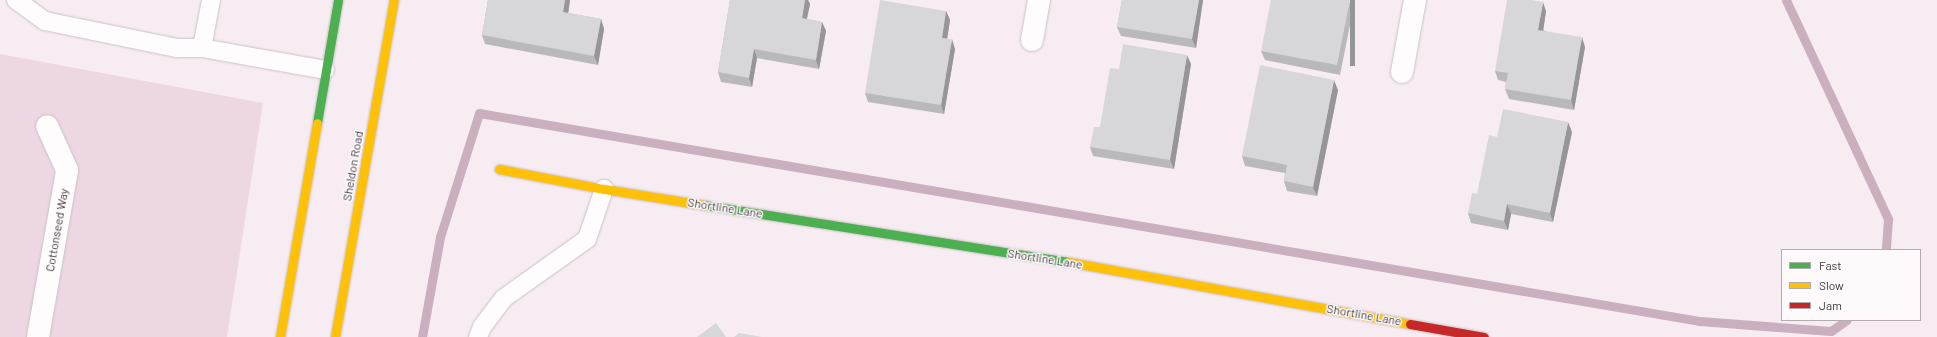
<!DOCTYPE html>
<style>
body{margin:0}
#map{position:relative;width:1937px;height:337px;overflow:hidden;background:#f7ecf2;font-family:Barlow,sans-serif}
div>[style]{position:absolute}
.green>*{inset:0;background:#edd7e3}
.stream>*{height:9px;margin:-4.5px;padding:0 4.5px;transform-origin:4.5px;border-radius:4.5px;background:#cab0be}
.roads{filter:drop-shadow(0 0 1px #c9c1c5) drop-shadow(0 0 1px #c9c1c5)}
.lane>*{height:18px;margin:-9px;padding:0 9px;transform-origin:9px;border-radius:9px;background:#fefcfd}
.street>*{height:22px;margin:-11px;padding:0 11px;transform-origin:11px;border-radius:11px;background:#fefcfd}
.fast>*{height:9px;margin:-4.5px;padding:0 4.5px;transform-origin:4.5px;border-radius:4.5px;background:#4caf50}
.slow>*{height:9px;margin:-4.5px;padding:0 4.5px;transform-origin:4.5px;border-radius:4.5px;background:#ffc107}
.jam>*{height:9px;margin:-4.5px;padding:0 4.5px;transform-origin:4.5px;border-radius:4.5px;background:#c62828}
.wall>*{inset:0;background:#b9b9bb}
.shaded-wall>*{inset:0;background:#969699;transform-origin:0 0}
.building>*{inset:0;background:#d7d7da}
span{translate:-50% -50%;white-space:nowrap;text-align:center;line-height:1.15;-webkit-text-stroke:3px #fefafc;paint-order:stroke}
.street-label{font-size:12px;color:#40383c}
.legend{position:absolute;left:1781px;top:249px;width:140px;height:72px;box-sizing:border-box;background:#fefafc;border:1px solid #b2acaf;margin:0;padding:5px 7px;list-style:none;font-size:12px;color:#40383c}
.legend li{display:flex;align-items:center;gap:8px;height:20px}
.legend b{width:20px;border:1px solid #b2acaf}
</style>
<div id="map">
<div class="green">
<div style="clip-path:polygon(0 54px,263px 103px,227px 337px,0 337px)"></div>
</div>
<div class="stream">
<div style="left:1786px;top:0;width:242px;rotate:65deg"></div>
<div style="left:1888px;top:219px;width:31px;rotate:94deg"></div>
<div style="left:422px;top:337px;width:102px;rotate:-79.8deg"></div>
<div style="left:440px;top:237px;width:130px;rotate:-72.5deg"></div>
<div style="left:479px;top:113px;width:1239px;rotate:9.67deg"></div>
<div style="left:1700px;top:321px;width:131px;rotate:4.4deg"></div>
<div style="left:1831px;top:331px;width:19px;rotate:-35deg"></div>
</div>
<div class="roads">
<div class="lane">
<div style="left:16px;top:0;width:36px;rotate:36deg"></div>
<div style="left:45px;top:21px;width:135px;rotate:11.6deg"></div>
<div style="left:177px;top:48px;width:25px"></div>
<div style="left:202px;top:48px;width:125px;rotate:10.1deg"></div>
<div style="left:202px;top:48px;width:49px;rotate:-79.4deg"></div>
<div style="left:478px;top:337px;width:11px;rotate:-68deg"></div>
<div style="left:482px;top:327px;width:36px;rotate:-53deg"></div>
<div style="left:504px;top:298px;width:102px;rotate:-35.4deg"></div>
<div style="left:587px;top:239px;width:53px;rotate:-71.2deg"></div>
</div>
<div class="street">
<div style="left:1032px;top:40px;width:41px;rotate:-80.1deg"></div>
<div style="left:1402px;top:72px;width:73px;rotate:-79.8deg"></div>
<div style="left:38px;top:337px;width:169px;rotate:-80.1deg"></div>
<div style="left:67px;top:170px;width:48px;rotate:-114.4deg"></div>
</div>
<div class="fast">
<div style="left:317px;top:123px;width:125px;rotate:-80.3deg"></div>
<div style="left:704px;top:205px;width:369px;rotate:8.9deg"></div>
</div>
<div class="slow">
<div style="left:499px;top:169px;width:107px;rotate:10.8deg"></div>
<div style="left:604px;top:189px;width:101px;rotate:9.1deg"></div>
<div style="left:1069px;top:262px;width:347px;rotate:10.3deg"></div>
<div style="left:280px;top:337px;width:217px;rotate:-80.2deg"></div>
<div style="left:335px;top:337px;width:342px;rotate:-80.1deg"></div>
</div>
<div class="jam">
<div style="left:1410px;top:324px;width:75px;rotate:10deg"></div>
</div>
</div>
<div class="wall">
<div style="clip-path:polygon(488px 0,570px 0,568px 13px,601px 19px,604px 29px,598px 65px,485px 44px,482px 35px)"></div>
<div style="clip-path:polygon(730px 0,808px 0,810px 4px,807px 19px,822px 22px,826px 31px,819px 69px,757px 58px,752px 87px,721px 82px,718px 72px)"></div>
<div style="clip-path:polygon(1122px 0,1203px 0,1196px 48px,1121px 36px,1117px 27px)"></div>
<div style="clip-path:polygon(1355px 0,1340px 75px,1265px 60px,1261px 51px)"></div>
<div style="clip-path:polygon(946px 11px,950px 20px,947px 39px,955px 49px,944px 114px,868px 102px,865px 93px)"></div>
<div style="clip-path:polygon(1546px 11px,1543px 30px,1585px 47px,1574px 110px,1509px 99px,1505px 89px,1506px 82px,1498px 80px,1495px 71px)"></div>
<div style="clip-path:polygon(1191px 64px,1174px 169px,1093px 156px,1090px 147px,1100px 127px,1119px 69px)"></div>
<div style="clip-path:polygon(1338px 90px,1317px 196px,1287px 191px,1284px 181px,1285px 173px,1245px 166px,1242px 156px)"></div>
<div style="clip-path:polygon(1572px 132px,1553px 222px,1511px 214px,1508px 230px,1471px 223px,1468px 213px,1477px 194px)"></div>
</div>
<div class="shaded-wall">
<div style="clip-path:polygon(565px 0,570px 0,567px 22px,563px 12px)"></div>
<div style="clip-path:polygon(805px 0,808px 0,810px 4px,805px 27px,802px 18px)"></div>
<div style="clip-path:polygon(1199px 0,1203px 0,1196px 48px,1192px 39px)"></div>
<div style="left:1350px;top:0;width:5px;height:66px"></div>
<div style="clip-path:polygon(1543px 2px,1546px 11px,1542px 39px,1538px 30px)"></div>
<div style="clip-path:polygon(946px 11px,950px 20px,946px 47px,942px 38px)"></div>
<div style="clip-path:polygon(601px 19px,604px 29px,598px 65px,594px 56px)"></div>
<div style="clip-path:polygon(822px 22px,826px 31px,819px 69px,816px 60px)"></div>
<div style="clip-path:polygon(1582px 37px,1585px 47px,1574px 110px,1571px 100px)"></div>
<div style="clip-path:polygon(952px 39px,955px 49px,944px 114px,941px 105px)"></div>
<div style="clip-path:polygon(754px 49px,757px 58px,752px 87px,749px 78px)"></div>
<div style="clip-path:polygon(1187px 55px,1191px 64px,1174px 169px,1170px 160px)"></div>
<div style="clip-path:polygon(1334px 80px,1338px 90px,1317px 196px,1313px 187px)"></div>
<div style="clip-path:polygon(1568px 122px,1572px 132px,1553px 222px,1550px 213px)"></div>
<div style="clip-path:polygon(1507px 204px,1511px 214px,1508px 230px,1504px 221px)"></div>
</div>
<div class="building">
<div style="clip-path:polygon(488px 0,565px 0,563px 12px,601px 19px,594px 56px,482px 35px)"></div>
<div style="clip-path:polygon(730px 0,805px 0,802px 18px,822px 22px,816px 60px,754px 49px,749px 78px,718px 72px)"></div>
<div style="clip-path:polygon(880px 0,946px 11px,942px 38px,952px 39px,941px 105px,865px 93px)"></div>
<div style="clip-path:polygon(1122px 0,1199px 0,1192px 39px,1117px 27px)"></div>
<div style="clip-path:polygon(1271px 0,1350px 0,1337px 65px,1261px 51px)"></div>
<div style="clip-path:polygon(1507px 0,1532px 0,1543px 2px,1538px 30px,1582px 37px,1571px 100px,1505px 89px,1508px 73px,1495px 71px)"></div>
<div style="clip-path:polygon(1123px 44px,1187px 55px,1170px 160px,1090px 147px,1094px 127px,1100px 127px,1110px 68px,1119px 69px)"></div>
<div style="clip-path:polygon(1260px 65px,1334px 80px,1313px 187px,1284px 181px,1287px 165px,1242px 156px)"></div>
<div style="clip-path:polygon(1503px 109px,1568px 122px,1550px 213px,1507px 204px,1504px 221px,1468px 213px,1472px 193px,1477px 194px,1489px 135px,1497px 137px)"></div>
<div style="clip-path:polygon(716px 323px,726px 337px,697px 337px)"></div>
<div style="clip-path:polygon(739px 333px,762px 337px,734px 337px)"></div>
</div>
<div class="street-label">
<span style="left:353px;top:166px;rotate:-80deg">Sheldon Road</span>
<span style="left:725px;top:208px;rotate:9deg">Shortline Lane</span>
<span style="left:57px;top:230px;rotate:-80deg">Cottonseed Way</span>
<span style="left:1045px;top:259px;rotate:9deg">Shortline Lane</span>
<span style="left:1364px;top:315px;rotate:10deg">Shortline Lane</span>
</div>
<ul class="legend">
<li><b style="height:5px;background:#4caf50"></b>Fast</li>
<li><b style="height:5px;background:#ffc107"></b>Slow</li>
<li><b style="height:5px;background:#c62828"></b>Jam</li>
</ul>
</div>
